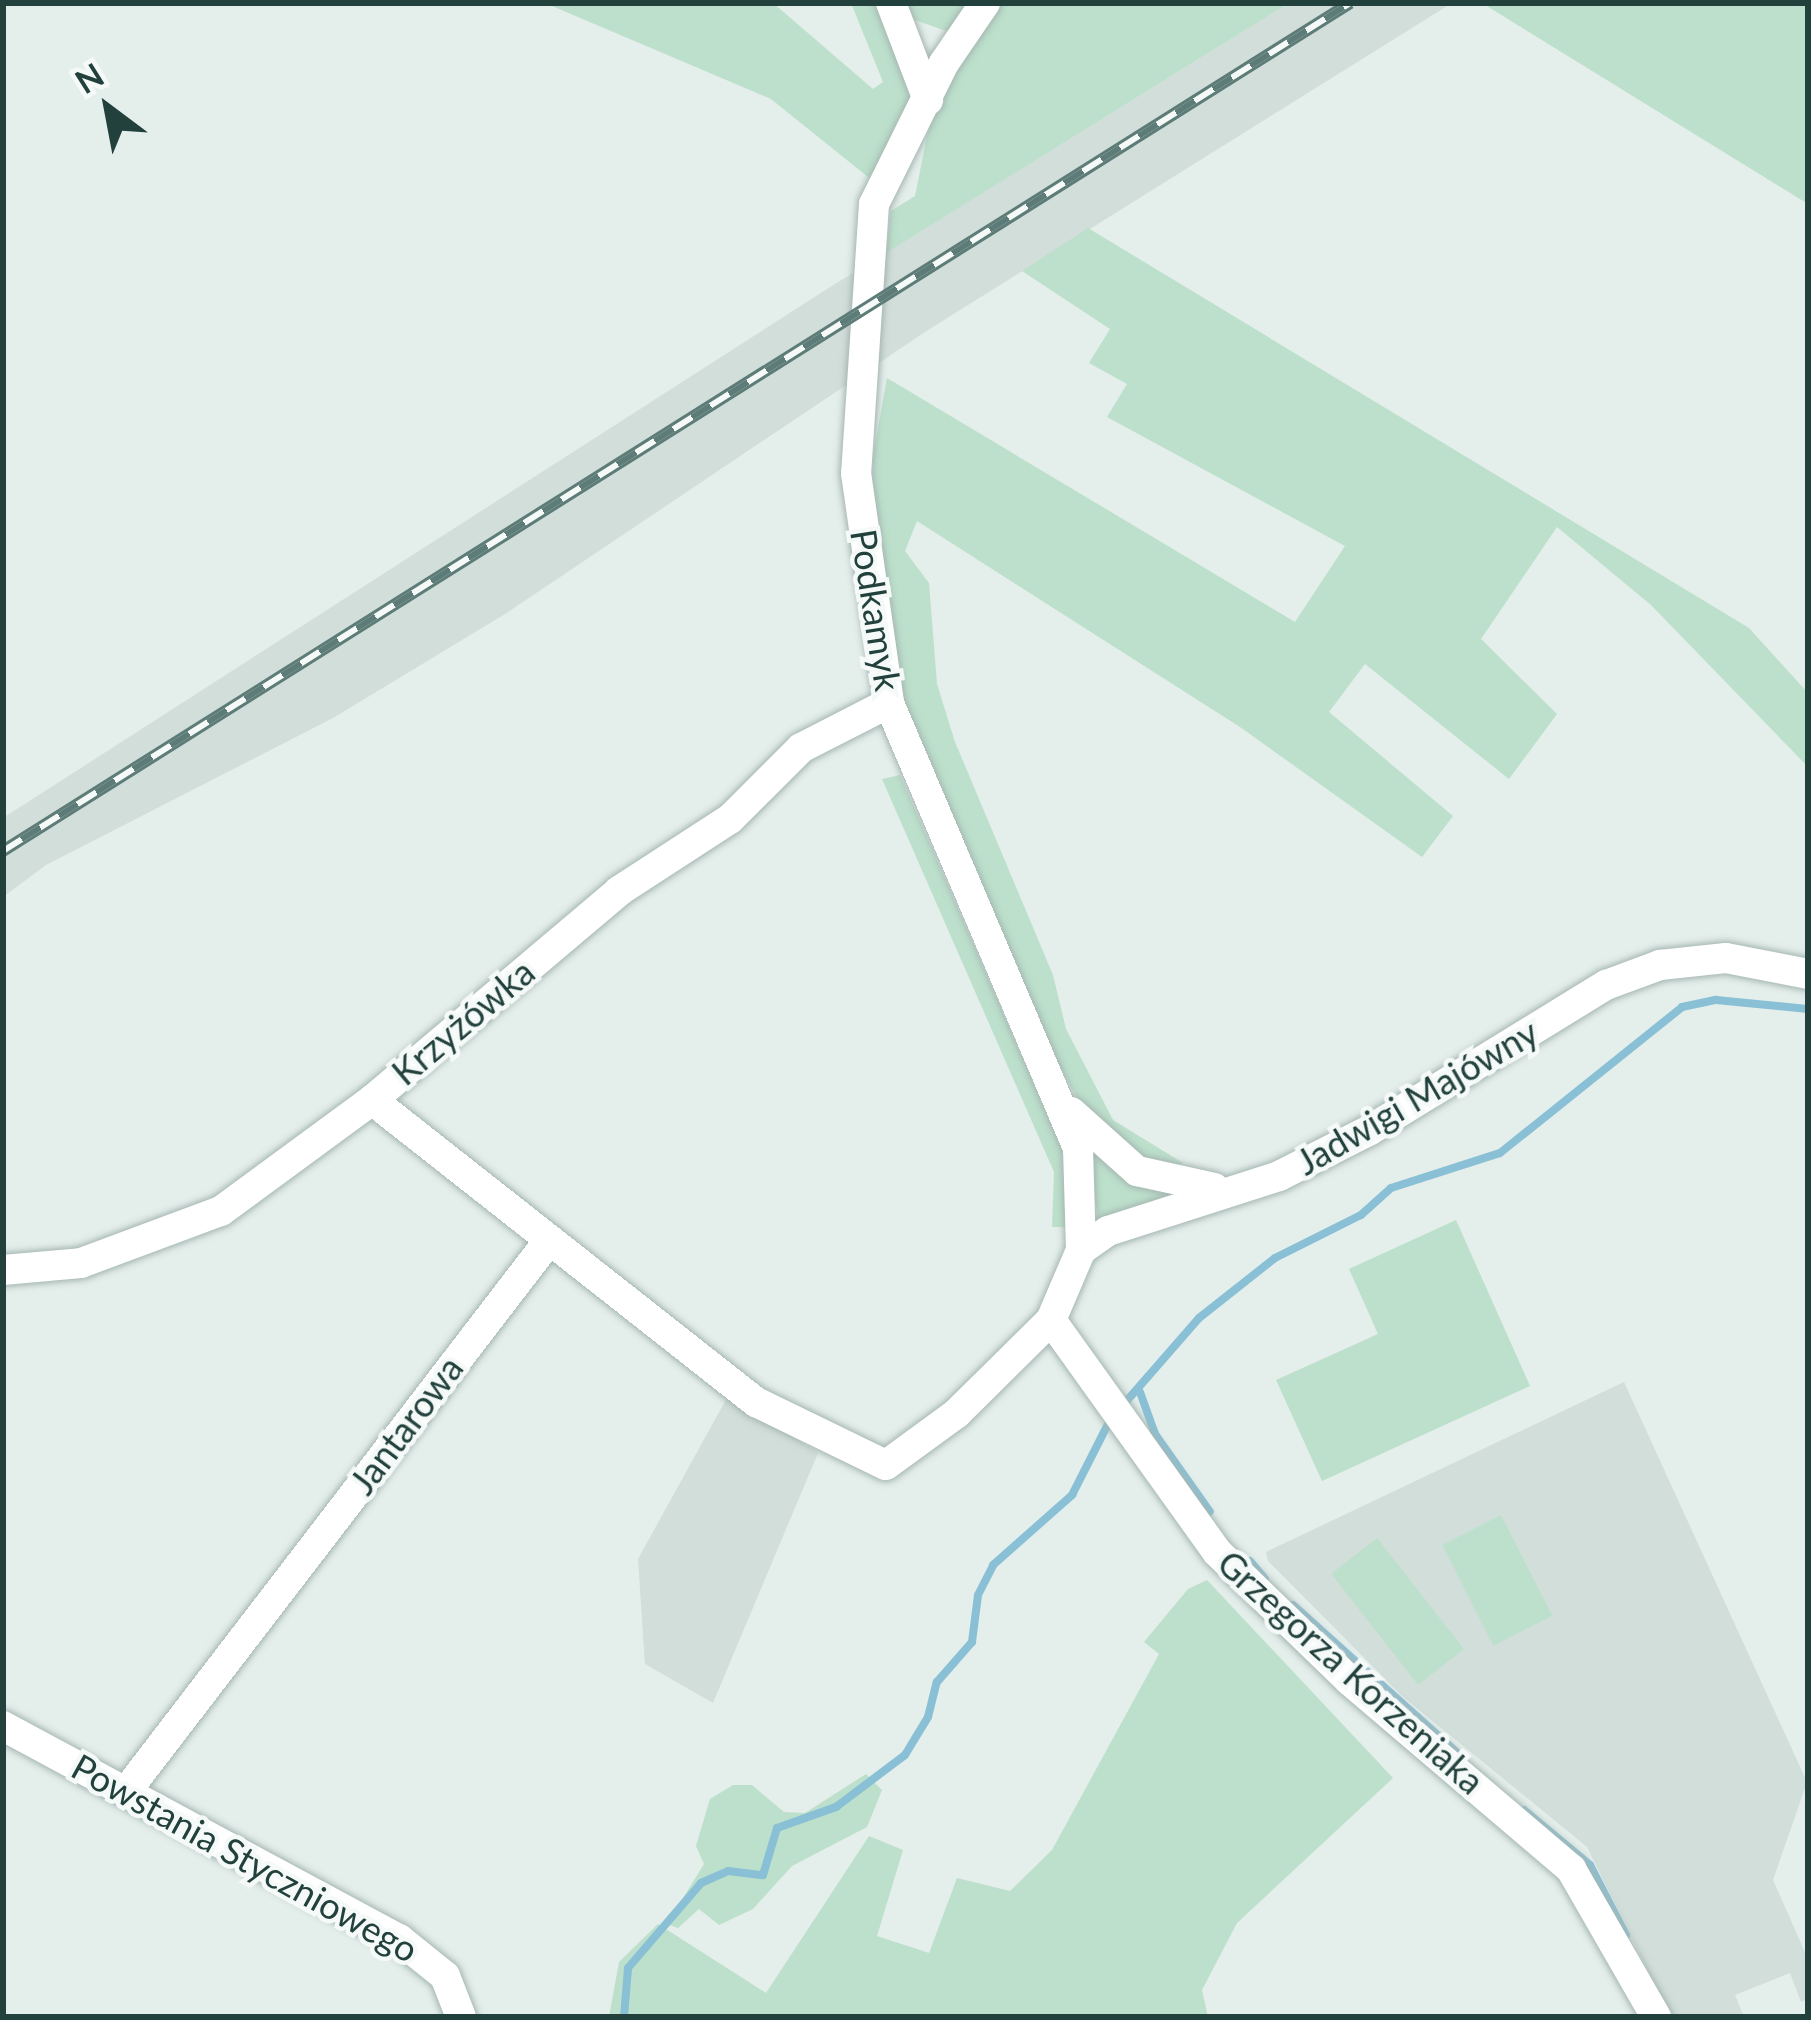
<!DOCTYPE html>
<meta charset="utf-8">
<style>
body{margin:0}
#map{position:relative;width:1811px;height:2020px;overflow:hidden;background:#e4eeeb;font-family:Lato,sans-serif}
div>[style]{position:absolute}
.built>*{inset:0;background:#d2deda}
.green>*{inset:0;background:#bce0cb;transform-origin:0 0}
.stream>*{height:8px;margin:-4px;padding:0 4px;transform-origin:4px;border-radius:4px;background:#89c0d6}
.roads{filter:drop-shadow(0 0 3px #a6b7b3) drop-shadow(0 0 3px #a6b7b3)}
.street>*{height:30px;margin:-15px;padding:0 15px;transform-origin:15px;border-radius:15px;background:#fff}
.rail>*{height:12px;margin-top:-6px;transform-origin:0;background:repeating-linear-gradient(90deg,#f5faf8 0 22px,#5d7c78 0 44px);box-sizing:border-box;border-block:3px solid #5d7c78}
span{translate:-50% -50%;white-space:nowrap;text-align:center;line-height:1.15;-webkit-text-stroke:9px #f5faf8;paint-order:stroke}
.street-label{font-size:36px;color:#22413d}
.frame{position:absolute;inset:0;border:6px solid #22413d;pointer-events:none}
.north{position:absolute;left:48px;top:48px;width:120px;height:120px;-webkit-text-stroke:9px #f5faf8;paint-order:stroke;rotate:328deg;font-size:33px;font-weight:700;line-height:48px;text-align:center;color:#22413d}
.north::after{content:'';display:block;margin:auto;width:42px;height:54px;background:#22413d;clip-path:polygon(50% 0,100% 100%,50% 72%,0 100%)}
</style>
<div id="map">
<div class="built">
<div style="clip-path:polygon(1289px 3px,1452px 3px,928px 330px,505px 614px,333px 718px,46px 865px,3px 897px,3px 818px,827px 289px)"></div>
<div style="clip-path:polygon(1624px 1382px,1807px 1782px,1773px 1880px,1808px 1959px,1808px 1999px,1801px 2002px,1790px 1973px,1735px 1995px,1744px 2017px,1671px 2017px,1587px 1847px,1402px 1696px,1268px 1561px,1266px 1552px)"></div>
<div style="clip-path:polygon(728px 1396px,818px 1453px,713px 1703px,645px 1664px,638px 1559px)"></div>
</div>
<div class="green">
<div style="clip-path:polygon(545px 3px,773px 3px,873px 89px,883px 82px,851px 3px,888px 3px,916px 113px,873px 181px,771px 99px)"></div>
<div style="clip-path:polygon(903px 3px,973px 3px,952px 33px,912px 19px)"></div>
<div style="clip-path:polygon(991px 3px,1289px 3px,886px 253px,891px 211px,915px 196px,931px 116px)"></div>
<div style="clip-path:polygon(1482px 3px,1808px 3px,1808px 204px)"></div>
<div style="clip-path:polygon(1088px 228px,1749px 628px,1808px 693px,1808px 767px,1651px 605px,1557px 527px,1481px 639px,1557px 714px,1509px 779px,1365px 664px,1329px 712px,1453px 816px,1422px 857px,1240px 727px,917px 521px,905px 551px,929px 583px,937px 684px,955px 742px,1053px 975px,1066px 1029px,1113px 1120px,1183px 1163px,1164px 1169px,1096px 1132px,1026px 1005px,900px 700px,871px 540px,873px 456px,887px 378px,1295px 622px,1345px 546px,1107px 417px,1127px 384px,1089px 363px,1110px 329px,1022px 271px)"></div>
<div style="clip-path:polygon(900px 775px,1062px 1149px,1069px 1184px,1065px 1227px,1052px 1227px,1054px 1172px,882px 779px)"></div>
<div style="clip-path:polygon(1081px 1140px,1184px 1193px,1100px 1224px)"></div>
<div style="clip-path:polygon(1456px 1220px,1530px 1386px,1322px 1481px,1276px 1380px,1378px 1334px,1349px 1269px)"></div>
<div style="left:1501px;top:1515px;width:113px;height:66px;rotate:63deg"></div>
<div style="left:1377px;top:1538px;width:141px;height:58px;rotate:52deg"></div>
<div style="clip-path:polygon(1207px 1580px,1393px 1778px,1237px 1923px,1202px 1990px,1208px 2017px,609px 2017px,619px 1962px,658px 1924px,766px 1993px,869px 1836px,903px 1850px,877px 1936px,929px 1953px,957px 1878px,1010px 1891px,1052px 1850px,1159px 1654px,1144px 1642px,1188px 1589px)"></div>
<div style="clip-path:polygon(866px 1774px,882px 1790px,867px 1827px,792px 1866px,753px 1909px,719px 1925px,699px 1909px,678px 1928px,667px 1924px,704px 1864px,696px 1846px,710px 1799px,733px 1785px,752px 1785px,784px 1812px,805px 1813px)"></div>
</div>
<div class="stream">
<div style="left:1140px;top:1392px;width:45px;rotate:70.3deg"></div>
<div style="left:1155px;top:1434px;width:95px;rotate:54.8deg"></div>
<div style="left:1124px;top:1404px;width:114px;rotate:-48.9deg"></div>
<div style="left:1199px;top:1318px;width:97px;rotate:-38.3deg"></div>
<div style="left:1275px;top:1258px;width:96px;rotate:-26.6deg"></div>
<div style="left:1361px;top:1215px;width:40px;rotate:-42deg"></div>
<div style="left:1391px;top:1188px;width:114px;rotate:-17.8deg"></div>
<div style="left:1500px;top:1153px;width:233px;rotate:-38.7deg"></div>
<div style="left:1682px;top:1007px;width:35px;rotate:-12deg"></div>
<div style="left:1716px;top:1000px;width:92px;rotate:5.6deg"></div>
<div style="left:1250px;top:1561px;width:23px;rotate:50deg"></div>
<div style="left:1293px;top:1605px;width:219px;rotate:42deg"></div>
<div style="left:1524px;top:1810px;width:86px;rotate:39.8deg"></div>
<div style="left:1590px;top:1865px;width:79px;rotate:62.8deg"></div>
<div style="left:624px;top:2017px;width:49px;rotate:-85.3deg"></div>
<div style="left:628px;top:1968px;width:112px;rotate:-49.3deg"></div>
<div style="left:701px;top:1883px;width:30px;rotate:-24deg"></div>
<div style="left:728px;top:1871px;width:35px;rotate:7deg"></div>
<div style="left:763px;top:1875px;width:49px;rotate:-73.4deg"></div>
<div style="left:777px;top:1828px;width:63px;rotate:-19.6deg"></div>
<div style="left:836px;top:1807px;width:86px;rotate:-37deg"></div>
<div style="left:905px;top:1755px;width:44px;rotate:-58.8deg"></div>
<div style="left:928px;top:1717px;width:36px;rotate:-76deg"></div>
<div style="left:937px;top:1682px;width:53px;rotate:-48.8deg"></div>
<div style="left:972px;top:1642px;width:47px;rotate:-82.7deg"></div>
<div style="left:978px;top:1595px;width:34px;rotate:-63deg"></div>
<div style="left:993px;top:1565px;width:106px;rotate:-41.5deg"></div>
<div style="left:1072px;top:1495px;width:84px;rotate:-63.1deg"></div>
</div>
<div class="roads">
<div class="street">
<div style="left:891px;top:3px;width:104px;rotate:69.1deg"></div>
<div style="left:985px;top:3px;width:73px;rotate:124.3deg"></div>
<div style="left:944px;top:63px;width:157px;rotate:116.4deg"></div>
<div style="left:874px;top:204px;width:270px;rotate:93.8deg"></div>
<div style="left:856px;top:473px;width:232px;rotate:81.8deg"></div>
<div style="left:889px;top:703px;width:483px;rotate:67deg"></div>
<div style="left:1078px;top:1148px;width:102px;rotate:88.3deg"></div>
<div style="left:372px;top:1100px;width:489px;rotate:38.2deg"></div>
<div style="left:756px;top:1402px;width:144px;rotate:25.9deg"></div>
<div style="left:886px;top:1465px;width:88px;rotate:-36.2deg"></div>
<div style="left:957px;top:1413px;width:132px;rotate:-44.7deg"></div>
<div style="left:1051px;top:1320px;width:76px;rotate:-66.8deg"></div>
<div style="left:1081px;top:1250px;width:33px;rotate:-35deg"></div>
<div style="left:1108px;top:1231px;width:180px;rotate:-17.8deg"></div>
<div style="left:1279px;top:1176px;width:102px;rotate:-26.8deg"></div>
<div style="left:1370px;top:1130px;width:277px;rotate:-31.6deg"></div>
<div style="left:1606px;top:985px;width:58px;rotate:-20.3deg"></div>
<div style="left:1660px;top:965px;width:66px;rotate:-6.1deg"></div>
<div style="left:1726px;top:958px;width:84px;rotate:11deg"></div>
<div style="left:1071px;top:1112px;width:89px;rotate:41.8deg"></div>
<div style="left:1137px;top:1171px;width:79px;rotate:12.4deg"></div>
<div style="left:3px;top:1270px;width:78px;rotate:-5.1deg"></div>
<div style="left:81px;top:1263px;width:149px;rotate:-20.4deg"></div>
<div style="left:221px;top:1211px;width:187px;rotate:-36.3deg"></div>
<div style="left:372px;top:1100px;width:324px;rotate:-40.2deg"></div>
<div style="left:619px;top:891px;width:132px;rotate:-33deg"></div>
<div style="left:730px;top:819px;width:100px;rotate:-45deg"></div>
<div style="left:801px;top:748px;width:99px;rotate:-27.1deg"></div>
<div style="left:1051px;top:1320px;width:285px;rotate:54.4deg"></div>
<div style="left:1217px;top:1552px;width:184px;rotate:44.1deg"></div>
<div style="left:1349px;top:1680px;width:292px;rotate:40.4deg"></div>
<div style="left:1571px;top:1869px;width:171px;rotate:60.1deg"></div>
<div style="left:3px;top:1726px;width:450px;rotate:28.3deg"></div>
<div style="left:399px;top:1939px;width:59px;rotate:38.8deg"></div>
<div style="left:445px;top:1976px;width:44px;rotate:68.7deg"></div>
<div style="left:128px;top:1789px;width:688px;rotate:-52.5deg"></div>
</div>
</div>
<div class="rail">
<div style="left:3px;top:851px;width:1592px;rotate:-32.19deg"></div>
</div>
<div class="street-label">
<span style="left:876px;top:610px;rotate:81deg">Podkamyk</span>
<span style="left:463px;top:1022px;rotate:-40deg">Krzyżówka</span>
<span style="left:1417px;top:1097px;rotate:-30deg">Jadwigi Majówny</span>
<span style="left:406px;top:1425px;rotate:-53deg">Jantarowa</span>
<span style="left:1351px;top:1672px;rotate:42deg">Grzegorza Korzeniaka</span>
<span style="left:245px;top:1858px;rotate:29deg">Powstania Styczniowego</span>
</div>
<div class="frame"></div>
<div class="north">N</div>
</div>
